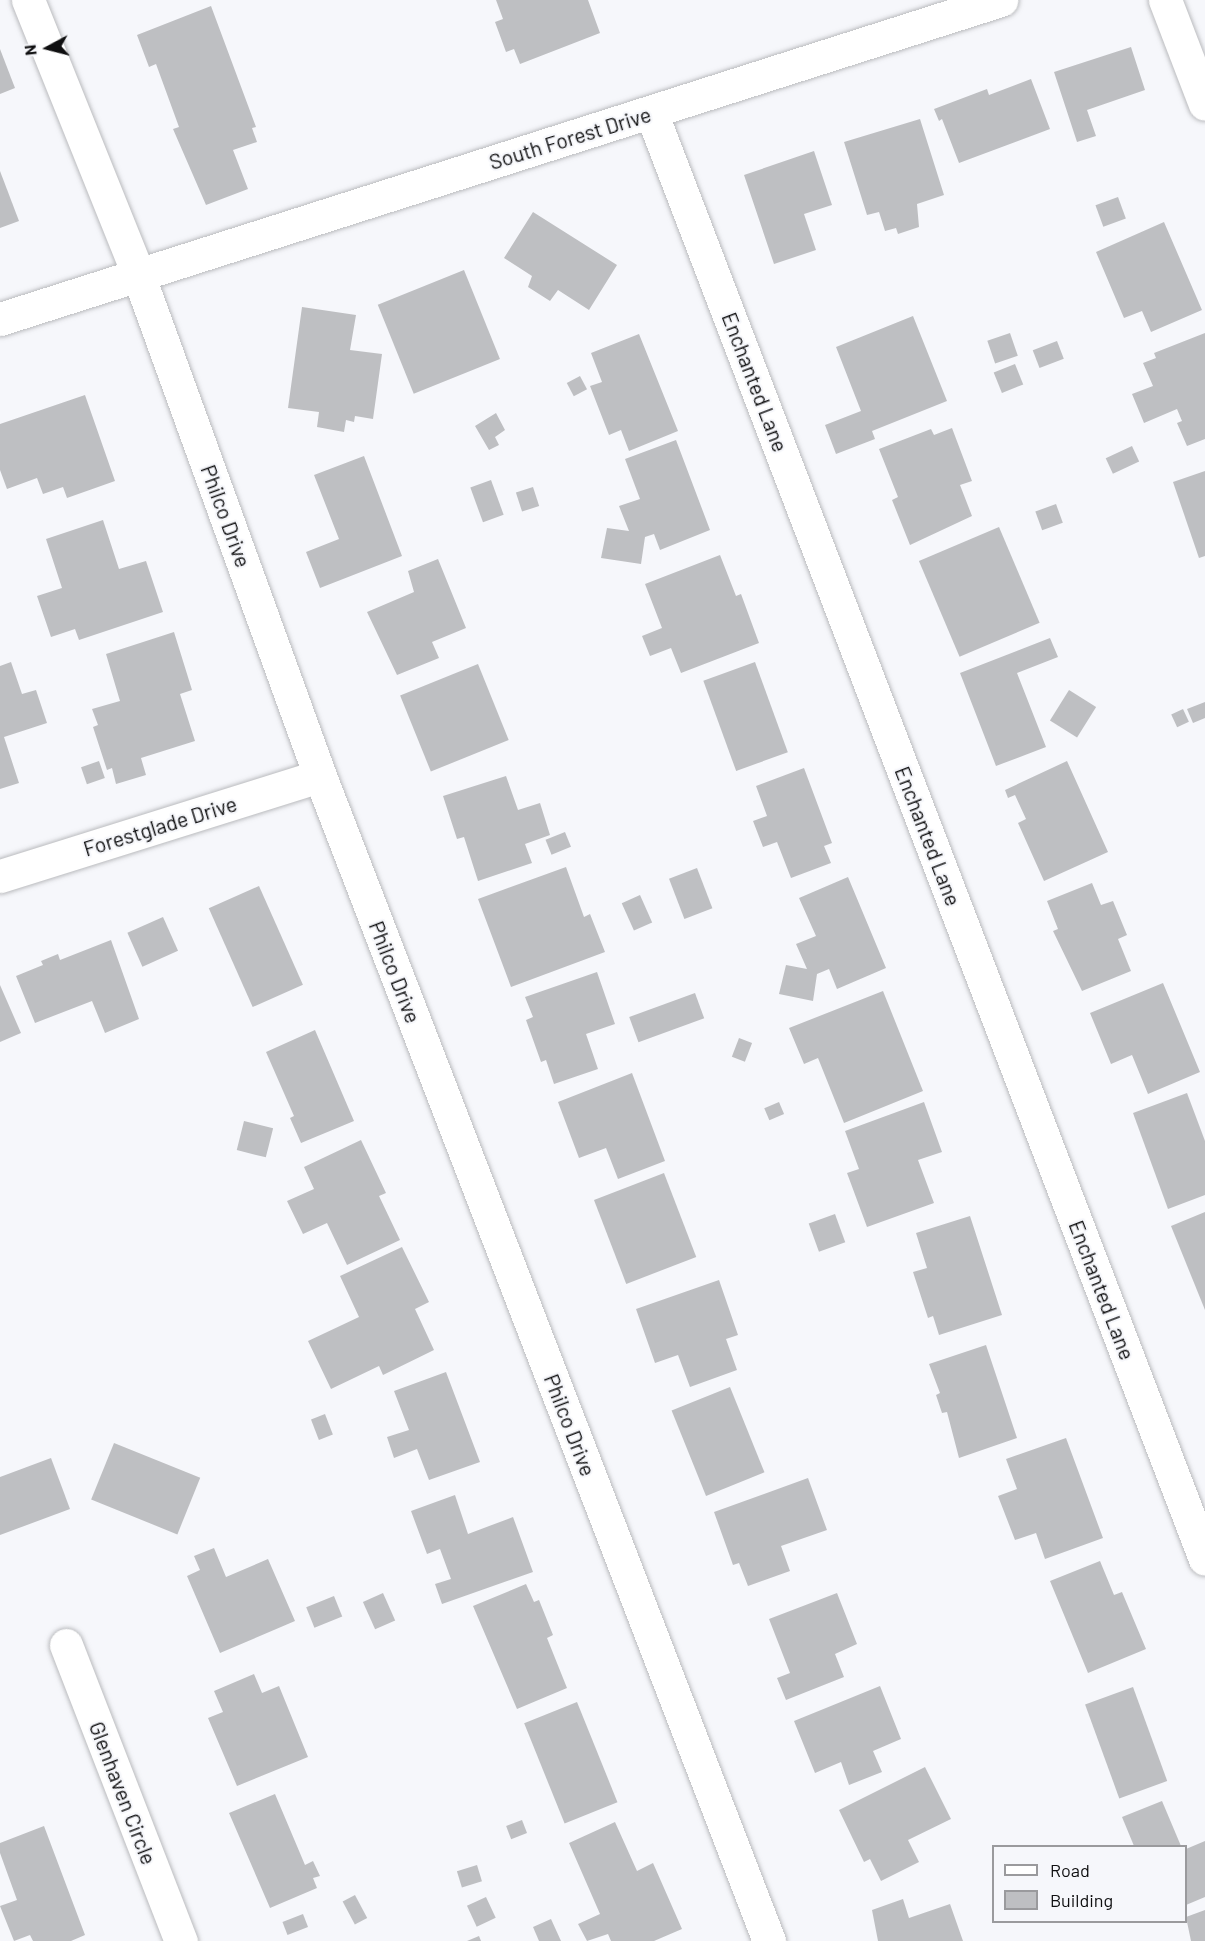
<!DOCTYPE html>
<style>
body{margin:0}
#map{position:relative;width:1205px;height:1941px;overflow:hidden;background:#f6f7fb;font-family:Barlow,sans-serif}
div>[style]{position:absolute}
.building>*{inset:0;background:#bebfc2;transform-origin:0 0}
.roads{filter:drop-shadow(0 0 2px #babbbe) drop-shadow(0 0 2px #babbbe)}
.minor>*{height:33px;margin:-16.5px;padding:0 16.5px;transform-origin:16.5px;border-radius:16.5px;background:#fff}
span{translate:-50% -50%;white-space:nowrap;text-align:center;line-height:1.15;-webkit-text-stroke:4.5px #f6f7fb;paint-order:stroke}
.street-label{font-size:21px;color:#0f0f10}
.legend{position:absolute;left:992px;top:1845px;width:195px;height:78px;box-sizing:border-box;background:#f6f7fb;border:2px solid #9a9a9d;margin:0;padding:8px 10px;list-style:none;font-size:18px;color:#0f0f10}
.legend li{display:flex;align-items:center;gap:12px;height:30px}
.legend b{width:30px;border:2px solid #9a9a9d}
.north{position:absolute;left:18px;top:18px;width:60px;height:60px;-webkit-text-stroke:4px #f6f7fb;paint-order:stroke;rotate:263deg;font-size:16px;font-weight:700;line-height:24px;text-align:center;color:#0f0f10}
.north::after{content:'';display:block;margin:auto;width:21px;height:27px;background:#0f0f10;clip-path:polygon(50% 0,100% 100%,50% 72%,0 100%)}
</style>
<div id="map">
<div class="building">
<div style="clip-path:polygon(496px 0,588px 0,600px 33px,520px 64px,514px 49px,506px 52px,495px 22px,503px 19px)"></div>
<div style="clip-path:polygon(211px 6px,256px 127px,252px 128px,257px 142px,233px 150px,248px 189px,206px 205px,173px 129px,179px 127px,156px 64px,149px 67px,137px 35px)"></div>
<div style="clip-path:polygon(1131px 47px,1145px 90px,1087px 110px,1096px 136px,1077px 142px,1054px 72px)"></div>
<div style="clip-path:polygon(0 49px,15px 88px,0 94px)"></div>
<div style="clip-path:polygon(1031px 79px,1050px 129px,959px 163px,942px 119px,939px 121px,934px 109px,987px 89px,989px 95px)"></div>
<div style="clip-path:polygon(920px 119px,944px 195px,917px 204px,919px 227px,898px 234px,896px 228px,885px 231px,879px 212px,867px 215px,844px 142px)"></div>
<div style="clip-path:polygon(814px 151px,832px 205px,804px 214px,816px 250px,774px 264px,744px 175px)"></div>
<div style="clip-path:polygon(0 171px,19px 221px,0 228px)"></div>
<div style="left:1118px;top:197px;width:23px;height:24px;rotate:70deg"></div>
<div style="clip-path:polygon(533px 212px,617px 265px,589px 310px,558px 290px,550px 301px,528px 287px,532px 276px,504px 258px)"></div>
<div style="clip-path:polygon(1164px 222px,1202px 310px,1151px 332px,1142px 311px,1124px 318px,1096px 252px)"></div>
<div style="left:464px;top:270px;width:96px;height:93px;rotate:68deg"></div>
<div style="clip-path:polygon(302px 307px,356px 315px,350px 350px,382px 354px,373px 419px,355px 416px,354px 422px,346px 420px,344px 432px,317px 427px,319px 412px,288px 408px)"></div>
<div style="clip-path:polygon(913px 316px,947px 401px,872px 431px,875px 439px,836px 454px,825px 425px,861px 411px,836px 347px)"></div>
<div style="left:1010px;top:333px;width:24px;height:24px;rotate:71deg"></div>
<div style="clip-path:polygon(1205px 333px,1205px 439px,1187px 446px,1177px 423px,1182px 421px,1177px 409px,1144px 423px,1132px 394px,1153px 386px,1143px 363px,1156px 358px,1154px 353px)"></div>
<div style="clip-path:polygon(639px 334px,678px 431px,629px 451px,621px 430px,609px 435px,590px 386px,602px 382px,591px 353px)"></div>
<div style="left:1057px;top:341px;width:19px;height:26px;rotate:69deg"></div>
<div style="left:1015px;top:364px;width:22px;height:23px;rotate:68deg"></div>
<div style="left:580px;top:376px;width:15px;height:15px;rotate:62deg"></div>
<div style="clip-path:polygon(85px 395px,115px 481px,67px 498px,63px 487px,43px 494px,37px 478px,7px 489px,0 470px,0 424px)"></div>
<div style="clip-path:polygon(496px 413px,505px 430px,495px 437px,499px 445px,489px 450px,475px 426px)"></div>
<div style="clip-path:polygon(952px 428px,972px 481px,960px 485px,972px 516px,910px 545px,892px 500px,898px 497px,879px 449px,931px 429px,934px 435px)"></div>
<div style="clip-path:polygon(676px 440px,710px 530px,660px 550px,654px 534px,645px 537px,641px 564px,601px 558px,607px 528px,629px 531px,619px 506px,640px 499px,625px 459px)"></div>
<div style="left:1132px;top:446px;width:17px;height:29px;rotate:65deg"></div>
<div style="clip-path:polygon(364px 456px,402px 556px,320px 588px,306px 552px,339px 539px,314px 475px)"></div>
<div style="clip-path:polygon(1205px 471px,1205px 556px,1199px 558px,1173px 482px)"></div>
<div style="left:491px;top:480px;width:37px;height:22px;rotate:70deg"></div>
<div style="left:533px;top:487px;width:20px;height:18px;rotate:72deg"></div>
<div style="left:1056px;top:504px;width:20px;height:22px;rotate:70deg"></div>
<div style="clip-path:polygon(103px 520px,119px 569px,146px 561px,163px 612px,79px 640px,75px 629px,51px 637px,37px 596px,62px 588px,46px 539px)"></div>
<div style="left:999px;top:527px;width:104px;height:87px;rotate:67deg"></div>
<div style="clip-path:polygon(720px 555px,736px 596px,741px 594px,759px 643px,681px 673px,671px 648px,650px 656px,642px 636px,662px 628px,645px 584px)"></div>
<div style="clip-path:polygon(438px 559px,466px 628px,432px 642px,439px 658px,397px 675px,367px 612px,414px 592px,408px 571px)"></div>
<div style="clip-path:polygon(174px 632px,192px 690px,180px 694px,195px 741px,141px 758px,146px 775px,116px 784px,112px 768px,107px 770px,93px 727px,98px 725px,92px 709px,120px 701px,106px 654px)"></div>
<div style="clip-path:polygon(1050px 638px,1058px 657px,1017px 673px,1046px 747px,996px 766px,960px 673px)"></div>
<div style="clip-path:polygon(11px 662px,22px 694px,36px 690px,47px 723px,4px 737px,19px 783px,0 789px,0 666px)"></div>
<div style="left:755px;top:662px;width:96px;height:55px;rotate:70deg"></div>
<div style="left:478px;top:664px;width:82px;height:84px;rotate:68deg"></div>
<div style="left:1069px;top:690px;width:32px;height:36px;rotate:32deg"></div>
<div style="clip-path:polygon(1205px 702px,1205px 718px,1193px 723px,1187px 709px)"></div>
<div style="left:1183px;top:709px;width:14px;height:13px;rotate:65deg"></div>
<div style="left:99px;top:761px;width:18px;height:19px;rotate:71deg"></div>
<div style="clip-path:polygon(1067px 761px,1108px 852px,1044px 881px,1018px 823px,1026px 819px,1015px 795px,1008px 798px,1005px 790px)"></div>
<div style="clip-path:polygon(804px 768px,832px 843px,824px 846px,831px 863px,791px 878px,777px 842px,763px 847px,753px 821px,767px 816px,756px 786px)"></div>
<div style="clip-path:polygon(506px 776px,518px 810px,540px 803px,550px 835px,525px 844px,532px 863px,478px 881px,464px 837px,457px 839px,443px 796px)"></div>
<div style="left:565px;top:832px;width:16px;height:21px;rotate:68deg"></div>
<div style="clip-path:polygon(566px 867px,584px 917px,590px 914px,605px 952px,511px 987px,478px 899px)"></div>
<div style="left:697px;top:868px;width:43px;height:30px;rotate:69deg"></div>
<div style="clip-path:polygon(848px 877px,886px 968px,837px 989px,829px 969px,817px 974px,813px 1001px,779px 994px,786px 965px,807px 969px,796px 944px,816px 936px,799px 898px)"></div>
<div style="clip-path:polygon(1092px 883px,1101px 905px,1113px 901px,1127px 935px,1118px 939px,1131px 971px,1082px 991px,1053px 931px,1058px 929px,1047px 901px)"></div>
<div style="left:259px;top:886px;width:108px;height:55px;rotate:66deg"></div>
<div style="left:640px;top:895px;width:30px;height:20px;rotate:66deg"></div>
<div style="left:163px;top:917px;width:37px;height:39px;rotate:66deg"></div>
<div style="clip-path:polygon(111px 940px,139px 1019px,105px 1033px,92px 1001px,35px 1023px,16px 976px,43px 965px,41px 961px,58px 954px,60px 960px)"></div>
<div style="clip-path:polygon(597px 972px,615px 1024px,586px 1034px,598px 1069px,554px 1084px,546px 1060px,541px 1062px,526px 1020px,533px 1017px,525px 997px)"></div>
<div style="clip-path:polygon(1163px 983px,1200px 1072px,1148px 1094px,1132px 1055px,1111px 1064px,1090px 1013px)"></div>
<div style="clip-path:polygon(0 985px,21px 1033px,0 1042px)"></div>
<div style="clip-path:polygon(883px 991px,923px 1091px,844px 1123px,818px 1058px,804px 1064px,789px 1028px)"></div>
<div style="left:695px;top:993px;width:27px;height:70px;rotate:70deg"></div>
<div style="clip-path:polygon(315px 1030px,354px 1121px,301px 1143px,290px 1118px,294px 1116px,266px 1052px)"></div>
<div style="left:739px;top:1038px;width:14px;height:20px;rotate:21deg"></div>
<div style="clip-path:polygon(632px 1073px,665px 1161px,618px 1179px,606px 1148px,579px 1158px,558px 1102px)"></div>
<div style="clip-path:polygon(1187px 1093px,1205px 1141px,1205px 1195px,1168px 1209px,1133px 1113px)"></div>
<div style="left:779px;top:1102px;width:13px;height:16px;rotate:67deg"></div>
<div style="clip-path:polygon(924px 1102px,942px 1152px,918px 1160px,934px 1203px,867px 1227px,847px 1173px,859px 1169px,845px 1131px)"></div>
<div style="left:244px;top:1121px;width:30px;height:30px;rotate:14deg"></div>
<div style="clip-path:polygon(361px 1140px,386px 1193px,379px 1196px,400px 1240px,347px 1265px,327px 1223px,303px 1234px,287px 1201px,314px 1189px,304px 1167px)"></div>
<div style="left:664px;top:1173px;width:90px;height:75px;rotate:69deg"></div>
<div style="clip-path:polygon(1205px 1212px,1205px 1310px,1171px 1226px)"></div>
<div style="left:835px;top:1214px;width:30px;height:28px;rotate:70deg"></div>
<div style="clip-path:polygon(970px 1216px,1002px 1315px,939px 1335px,933px 1316px,928px 1318px,913px 1272px,927px 1268px,916px 1233px)"></div>
<div style="clip-path:polygon(402px 1247px,429px 1302px,415px 1309px,434px 1350px,383px 1375px,379px 1366px,331px 1389px,308px 1341px,359px 1317px,340px 1276px)"></div>
<div style="clip-path:polygon(719px 1280px,738px 1335px,726px 1339px,737px 1370px,690px 1387px,678px 1355px,655px 1363px,636px 1309px)"></div>
<div style="clip-path:polygon(986px 1345px,1017px 1438px,959px 1458px,947px 1412px,942px 1413px,936px 1395px,940px 1393px,929px 1364px)"></div>
<div style="clip-path:polygon(446px 1372px,480px 1462px,429px 1480px,417px 1449px,394px 1458px,387px 1437px,409px 1430px,394px 1391px)"></div>
<div style="left:730px;top:1387px;width:92px;height:63px;rotate:68deg"></div>
<div style="left:325px;top:1414px;width:22px;height:15px;rotate:69deg"></div>
<div style="clip-path:polygon(1066px 1438px,1103px 1538px,1045px 1559px,1036px 1533px,1015px 1540px,998px 1496px,1017px 1489px,1006px 1459px)"></div>
<div style="left:114px;top:1443px;width:93px;height:61px;rotate:22deg"></div>
<div style="clip-path:polygon(51px 1458px,70px 1509px,0 1535px,0 1477px)"></div>
<div style="clip-path:polygon(808px 1478px,827px 1530px,781px 1546px,790px 1571px,748px 1586px,739px 1563px,733px 1565px,714px 1512px)"></div>
<div style="clip-path:polygon(455px 1495px,468px 1534px,513px 1517px,533px 1572px,442px 1604px,435px 1584px,451px 1579px,440px 1549px,427px 1554px,411px 1511px)"></div>
<div style="clip-path:polygon(214px 1548px,226px 1577px,268px 1559px,295px 1621px,220px 1653px,187px 1576px,200px 1570px,194px 1556px)"></div>
<div style="clip-path:polygon(1100px 1561px,1114px 1595px,1122px 1592px,1146px 1649px,1088px 1673px,1050px 1581px)"></div>
<div style="clip-path:polygon(526px 1584px,534px 1602px,539px 1600px,553px 1635px,547px 1638px,567px 1688px,517px 1709px,473px 1606px)"></div>
<div style="left:383px;top:1593px;width:30px;height:22px;rotate:66deg"></div>
<div style="clip-path:polygon(837px 1593px,857px 1644px,835px 1654px,844px 1677px,786px 1700px,777px 1678px,790px 1673px,769px 1619px)"></div>
<div style="left:334px;top:1596px;width:22px;height:30px;rotate:68deg"></div>
<div style="clip-path:polygon(254px 1674px,262px 1693px,279px 1686px,308px 1757px,237px 1786px,208px 1718px,223px 1712px,214px 1691px)"></div>
<div style="clip-path:polygon(880px 1686px,901px 1739px,873px 1751px,882px 1772px,849px 1785px,841px 1762px,815px 1773px,794px 1721px)"></div>
<div style="left:1133px;top:1687px;width:100px;height:51px;rotate:70deg"></div>
<div style="left:577px;top:1702px;width:108px;height:57px;rotate:68deg"></div>
<div style="clip-path:polygon(925px 1767px,951px 1819px,908px 1840px,919px 1862px,881px 1881px,870px 1859px,864px 1862px,839px 1810px)"></div>
<div style="clip-path:polygon(275px 1794px,305px 1865px,313px 1861px,320px 1876px,313px 1878px,317px 1888px,270px 1908px,229px 1813px)"></div>
<div style="clip-path:polygon(1162px 1801px,1181px 1846px,1134px 1846px,1122px 1817px)"></div>
<div style="left:522px;top:1820px;width:14px;height:17px;rotate:69deg"></div>
<div style="clip-path:polygon(615px 1822px,637px 1871px,653px 1863px,682px 1929px,654px 1941px,611px 1941px,608px 1934px,587px 1941px,578px 1924px,600px 1914px,569px 1843px)"></div>
<div style="clip-path:polygon(44px 1826px,85px 1935px,71px 1941px,33px 1941px,30px 1935px,14px 1941px,0 1906px,17px 1900px,0 1853px,0 1843px)"></div>
<div style="clip-path:polygon(1205px 1841px,1205px 1897px,1186px 1905px,1186px 1849px)"></div>
<div style="left:477px;top:1865px;width:17px;height:21px;rotate:73deg"></div>
<div style="left:355px;top:1895px;width:26px;height:14px;rotate:62deg"></div>
<div style="left:486px;top:1897px;width:23px;height:21px;rotate:65deg"></div>
<div style="clip-path:polygon(903px 1899px,909px 1918px,950px 1904px,963px 1941px,878px 1941px,872px 1910px)"></div>
<div style="clip-path:polygon(1205px 1910px,1205px 1941px,1191px 1941px,1186px 1917px)"></div>
<div style="left:303px;top:1914px;width:14px;height:22px;rotate:69deg"></div>
<div style="clip-path:polygon(551px 1919px,561px 1941px,539px 1941px,533px 1927px)"></div>
<div style="clip-path:polygon(479px 1936px,481px 1941px,467px 1941px)"></div>
</div>
<div class="roads">
<div class="minor">
<div style="left:28px;top:0;width:295px;rotate:68.1deg"></div>
<div style="left:138px;top:274px;width:534px;rotate:70.07deg"></div>
<div style="left:320px;top:776px;width:1249px;rotate:68.92deg"></div>
<div style="left:1165px;top:0;width:111px;rotate:69deg"></div>
<div style="left:651px;top:112px;width:1549px;rotate:69.05deg"></div>
<div style="left:0;top:319px;width:1051px;rotate:-17.68deg"></div>
<div style="left:0;top:876px;width:335px;rotate:-17.4deg"></div>
<div style="left:66px;top:1645px;width:318px;rotate:68.8deg"></div>
</div>
</div>
<div class="street-label">
<span style="left:570px;top:138px;rotate:-17deg">South Forest Drive</span>
<span style="left:755px;top:382px;rotate:69deg">Enchanted Lane</span>
<span style="left:226px;top:516px;rotate:70deg">Philco Drive</span>
<span style="left:160px;top:826px;rotate:-17deg">Forestglade Drive</span>
<span style="left:928px;top:836px;rotate:69deg">Enchanted Lane</span>
<span style="left:395px;top:972px;rotate:69deg">Philco Drive</span>
<span style="left:1102px;top:1290px;rotate:69deg">Enchanted Lane</span>
<span style="left:570px;top:1425px;rotate:69deg">Philco Drive</span>
<span style="left:123px;top:1793px;rotate:69deg">Glenhaven Circle</span>
</div>
<ul class="legend">
<li><b style="height:8px;background:#fff"></b>Road</li>
<li><b style="height:16px;background:#bebfc2"></b>Building</li>
</ul>
<div class="north">N</div>
</div>
